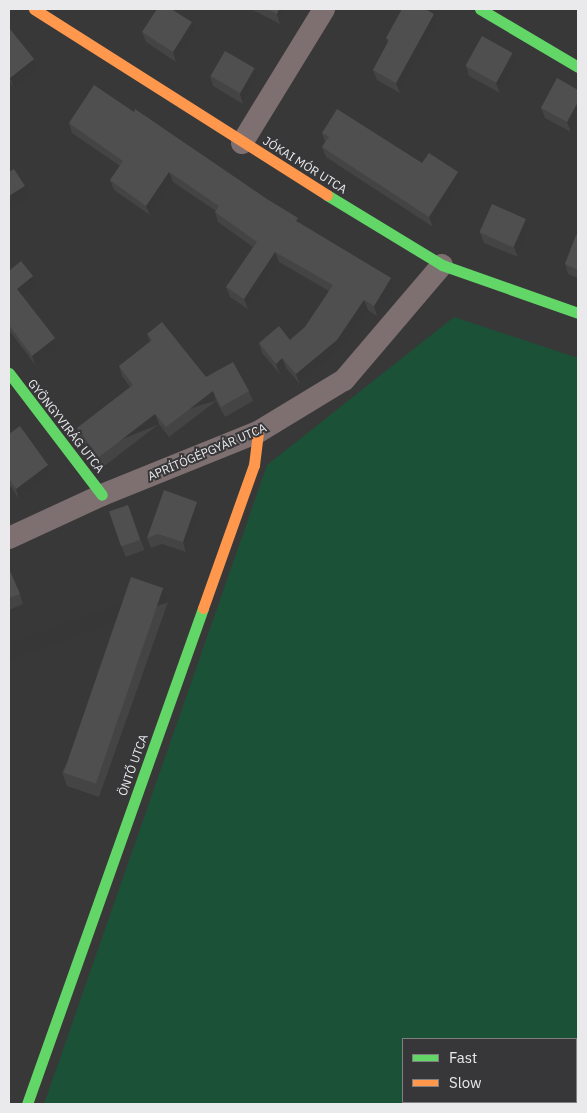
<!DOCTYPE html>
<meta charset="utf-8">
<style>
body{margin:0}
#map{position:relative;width:587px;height:1113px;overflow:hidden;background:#383839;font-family:"IBM Plex Sans",sans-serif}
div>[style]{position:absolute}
.green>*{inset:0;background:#1b5137}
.street>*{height:22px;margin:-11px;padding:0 11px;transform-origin:11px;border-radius:11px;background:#7e6f70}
.fast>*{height:11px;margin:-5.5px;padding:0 5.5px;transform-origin:5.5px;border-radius:5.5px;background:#63d668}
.slow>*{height:11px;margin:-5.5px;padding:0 5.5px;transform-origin:5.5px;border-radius:5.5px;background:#ff974d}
.wall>*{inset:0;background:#444;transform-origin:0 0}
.shaded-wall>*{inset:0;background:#373737;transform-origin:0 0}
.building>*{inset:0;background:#4f4f4f;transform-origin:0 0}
span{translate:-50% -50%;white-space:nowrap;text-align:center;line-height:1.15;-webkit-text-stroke:4px #37373a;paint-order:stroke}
.street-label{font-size:12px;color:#eae9ec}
.frame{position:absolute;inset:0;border:10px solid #eae9ec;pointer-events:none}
.legend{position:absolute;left:402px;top:1038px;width:175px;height:65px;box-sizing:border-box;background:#37373a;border:1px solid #7f7e81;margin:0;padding:6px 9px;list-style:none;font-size:15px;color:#eae9ec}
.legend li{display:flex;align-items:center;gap:10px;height:25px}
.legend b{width:25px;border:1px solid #7f7e81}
</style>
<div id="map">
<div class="green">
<div style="clip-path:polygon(evenodd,454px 317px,578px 358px,578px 1104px,44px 1104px,267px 465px,454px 317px,403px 1039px,576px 1039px,576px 1102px,403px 1102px,403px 1039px)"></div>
</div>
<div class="street">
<div style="left:242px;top:143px;width:157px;rotate:-58.5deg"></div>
<div style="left:9px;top:538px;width:102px;rotate:-24.8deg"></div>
<div style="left:102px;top:495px;width:168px;rotate:-22deg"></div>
<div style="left:258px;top:432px;width:100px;rotate:-31.2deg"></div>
<div style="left:344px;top:380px;width:151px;rotate:-49.6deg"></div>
<div style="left:576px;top:1078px;width:8px;rotate:-76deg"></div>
<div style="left:568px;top:1104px;width:2px;rotate:-63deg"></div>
</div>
<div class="fast">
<div style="left:480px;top:9px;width:114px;rotate:30.6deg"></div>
<div style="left:327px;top:195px;width:135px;rotate:31.3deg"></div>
<div style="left:442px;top:265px;width:144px;rotate:19.4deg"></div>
<div style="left:9px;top:373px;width:153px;rotate:52.7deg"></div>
<div style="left:27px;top:1104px;width:526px;rotate:-70.46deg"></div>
</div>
<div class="slow">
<div style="left:34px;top:9px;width:347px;rotate:32.4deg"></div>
<div style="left:203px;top:608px;width:152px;rotate:-70.4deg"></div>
<div style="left:254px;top:465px;width:33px;rotate:-83deg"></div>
</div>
<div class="wall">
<div style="clip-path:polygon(251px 9px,288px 9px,280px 24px)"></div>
<div style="clip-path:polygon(434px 14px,437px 24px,400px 93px,377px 80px,373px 70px,388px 42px,386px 38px)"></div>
<div style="clip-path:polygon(9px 28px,34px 59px,37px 69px,14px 88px,9px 81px)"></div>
<div style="clip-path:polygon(142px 32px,195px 32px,176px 62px,146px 42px)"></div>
<div style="clip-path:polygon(516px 63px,500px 93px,469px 76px,466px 66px)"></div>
<div style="clip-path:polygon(255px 68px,258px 78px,243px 104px,213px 86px,210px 76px)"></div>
<div style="clip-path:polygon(557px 78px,571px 132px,545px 118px,541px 108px)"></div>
<div style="clip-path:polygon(69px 123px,300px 223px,391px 278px,395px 288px,377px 316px,368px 310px,340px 350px,300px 384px,286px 368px,280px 374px,262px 353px,259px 343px,290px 340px,305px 327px,329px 291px,279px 262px,248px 309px,230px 297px,226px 287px,253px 247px,218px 222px,215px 212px,216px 211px,173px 182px,150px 215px,114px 190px,110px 180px,120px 166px,72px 133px)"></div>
<div style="clip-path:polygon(322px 133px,422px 163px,458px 172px,462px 182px,433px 227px,326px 157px,322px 147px,325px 142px)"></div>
<div style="clip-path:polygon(526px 219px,530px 228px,518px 257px,484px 243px,480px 233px)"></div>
<div style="clip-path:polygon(578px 236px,578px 278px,568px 274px,565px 264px)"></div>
<div style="clip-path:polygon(9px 271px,33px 276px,37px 286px,23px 297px,55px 338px,59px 347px,36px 366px,9px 330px)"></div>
<div style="clip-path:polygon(147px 334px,206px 377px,249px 391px,253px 401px,225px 417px,216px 401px,169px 437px,159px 424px,103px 467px,80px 438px,77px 428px,130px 387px,122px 376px,119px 366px,150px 342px)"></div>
<div style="clip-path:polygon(9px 434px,48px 465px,52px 475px,19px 499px,9px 484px)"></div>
<div style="clip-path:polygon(197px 502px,201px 512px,186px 552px,162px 544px,151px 548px,147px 538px)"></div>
<div style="left:128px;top:505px;width:48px;height:20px;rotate:70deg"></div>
<div style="clip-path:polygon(9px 572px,20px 594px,23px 604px,9px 610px)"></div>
<div style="clip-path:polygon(163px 588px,168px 602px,99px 797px,67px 786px,62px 772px)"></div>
</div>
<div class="shaded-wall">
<div style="clip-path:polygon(279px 9px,288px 9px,280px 24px,277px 14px)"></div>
<div style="clip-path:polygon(434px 14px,437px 24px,400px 93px,396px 83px)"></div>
<div style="clip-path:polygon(192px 22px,195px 32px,176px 62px,173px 52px)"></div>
<div style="clip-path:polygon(513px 53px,516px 63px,500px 93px,496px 83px)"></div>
<div style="clip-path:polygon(34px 59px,37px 69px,14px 88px,10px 78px)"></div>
<div style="clip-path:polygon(255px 68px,258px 78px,243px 104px,240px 94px)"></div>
<div style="clip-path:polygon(578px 102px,578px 118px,571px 132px,567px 122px)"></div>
<div style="clip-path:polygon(169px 172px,173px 182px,150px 215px,146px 206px)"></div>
<div style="clip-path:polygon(458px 172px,462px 182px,433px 227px,429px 217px)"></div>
<div style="clip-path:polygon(25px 186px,28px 196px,9px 208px,9px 196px)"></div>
<div style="clip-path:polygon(526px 219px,530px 228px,518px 257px,514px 247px)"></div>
<div style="clip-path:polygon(275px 252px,279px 262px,248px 309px,244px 299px)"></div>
<div style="clip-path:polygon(33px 276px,37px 286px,20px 299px,17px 289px)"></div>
<div style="clip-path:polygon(391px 278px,395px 288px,377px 316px,374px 306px)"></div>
<div style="clip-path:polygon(364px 300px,368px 310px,340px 350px,300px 384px,296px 374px)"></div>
<div style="clip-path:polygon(55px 338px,59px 347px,36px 366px,32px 356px)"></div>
<div style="clip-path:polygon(282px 358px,286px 368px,280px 374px,276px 364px)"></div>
<div style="left:213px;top:391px;width:10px;height:59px;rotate:73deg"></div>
<div style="left:155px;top:414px;width:11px;height:71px;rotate:68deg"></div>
<div style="clip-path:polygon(48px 465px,52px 475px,19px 499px,16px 489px)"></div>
<div style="clip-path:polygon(197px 502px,201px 512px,186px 552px,183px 542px)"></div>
<div style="left:163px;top:588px;width:15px;height:207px;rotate:70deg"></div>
</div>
<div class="building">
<div style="clip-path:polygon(157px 9px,171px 9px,192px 22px,173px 52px,142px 32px)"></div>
<div style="clip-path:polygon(267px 9px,279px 9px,277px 14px)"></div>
<div style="clip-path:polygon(402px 9px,425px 9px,434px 14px,396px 83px,373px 70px,389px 40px,386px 38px)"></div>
<div style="clip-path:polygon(9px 28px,34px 59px,10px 78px,9px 76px)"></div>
<div style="left:482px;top:36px;width:35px;height:34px;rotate:29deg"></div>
<div style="left:225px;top:51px;width:34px;height:29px;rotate:30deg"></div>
<div style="clip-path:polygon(557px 78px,578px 90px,578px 102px,567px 122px,541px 108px)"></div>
<div style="clip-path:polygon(94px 85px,134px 112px,135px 109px,267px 199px,298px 218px,296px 221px,391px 278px,374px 306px,364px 300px,337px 340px,296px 374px,282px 358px,276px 364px,259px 343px,279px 326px,290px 340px,305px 327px,333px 285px,275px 252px,244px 299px,226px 287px,257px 242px,215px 212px,219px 206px,169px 172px,146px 206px,110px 180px,123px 161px,69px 123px)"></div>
<div style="clip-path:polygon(337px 109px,422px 163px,429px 153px,458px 172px,429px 217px,322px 147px,329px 137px,322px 133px)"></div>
<div style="clip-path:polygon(14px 169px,25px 186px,9px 196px,9px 172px)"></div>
<div style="left:492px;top:204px;width:37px;height:31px;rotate:24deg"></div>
<div style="clip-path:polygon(576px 235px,578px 236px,578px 270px,565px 264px)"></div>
<div style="clip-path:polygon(21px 261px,33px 276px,17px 289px,55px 338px,32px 356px,9px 325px,9px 271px)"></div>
<div style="clip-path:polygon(162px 322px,206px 377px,233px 362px,249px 391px,221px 407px,213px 391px,166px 427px,155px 414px,99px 457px,77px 428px,133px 385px,119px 366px,152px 340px,147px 334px)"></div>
<div style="clip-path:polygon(20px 426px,48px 465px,16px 489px,9px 479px,9px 434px)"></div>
<div style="clip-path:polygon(164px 490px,197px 502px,183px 542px,158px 534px,147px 538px)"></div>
<div style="left:128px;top:505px;width:37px;height:20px;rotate:71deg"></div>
<div style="clip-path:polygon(10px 571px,20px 594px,9px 598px,9px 572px)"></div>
<div style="left:131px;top:577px;width:34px;height:207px;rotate:19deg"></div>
</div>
<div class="street-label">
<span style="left:305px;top:165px;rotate:32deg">JÓKAI MÓR UTCA</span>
<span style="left:66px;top:426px;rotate:52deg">GYÖNGYVIRÁG UTCA</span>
<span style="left:207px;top:452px;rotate:-23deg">APRÍTÓGÉPGYÁR UTCA</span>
<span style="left:133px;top:765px;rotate:-70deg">ÖNTŐ UTCA</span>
</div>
<div class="frame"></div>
<ul class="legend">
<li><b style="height:6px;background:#63d668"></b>Fast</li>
<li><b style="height:6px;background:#ff974d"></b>Slow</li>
</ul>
</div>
